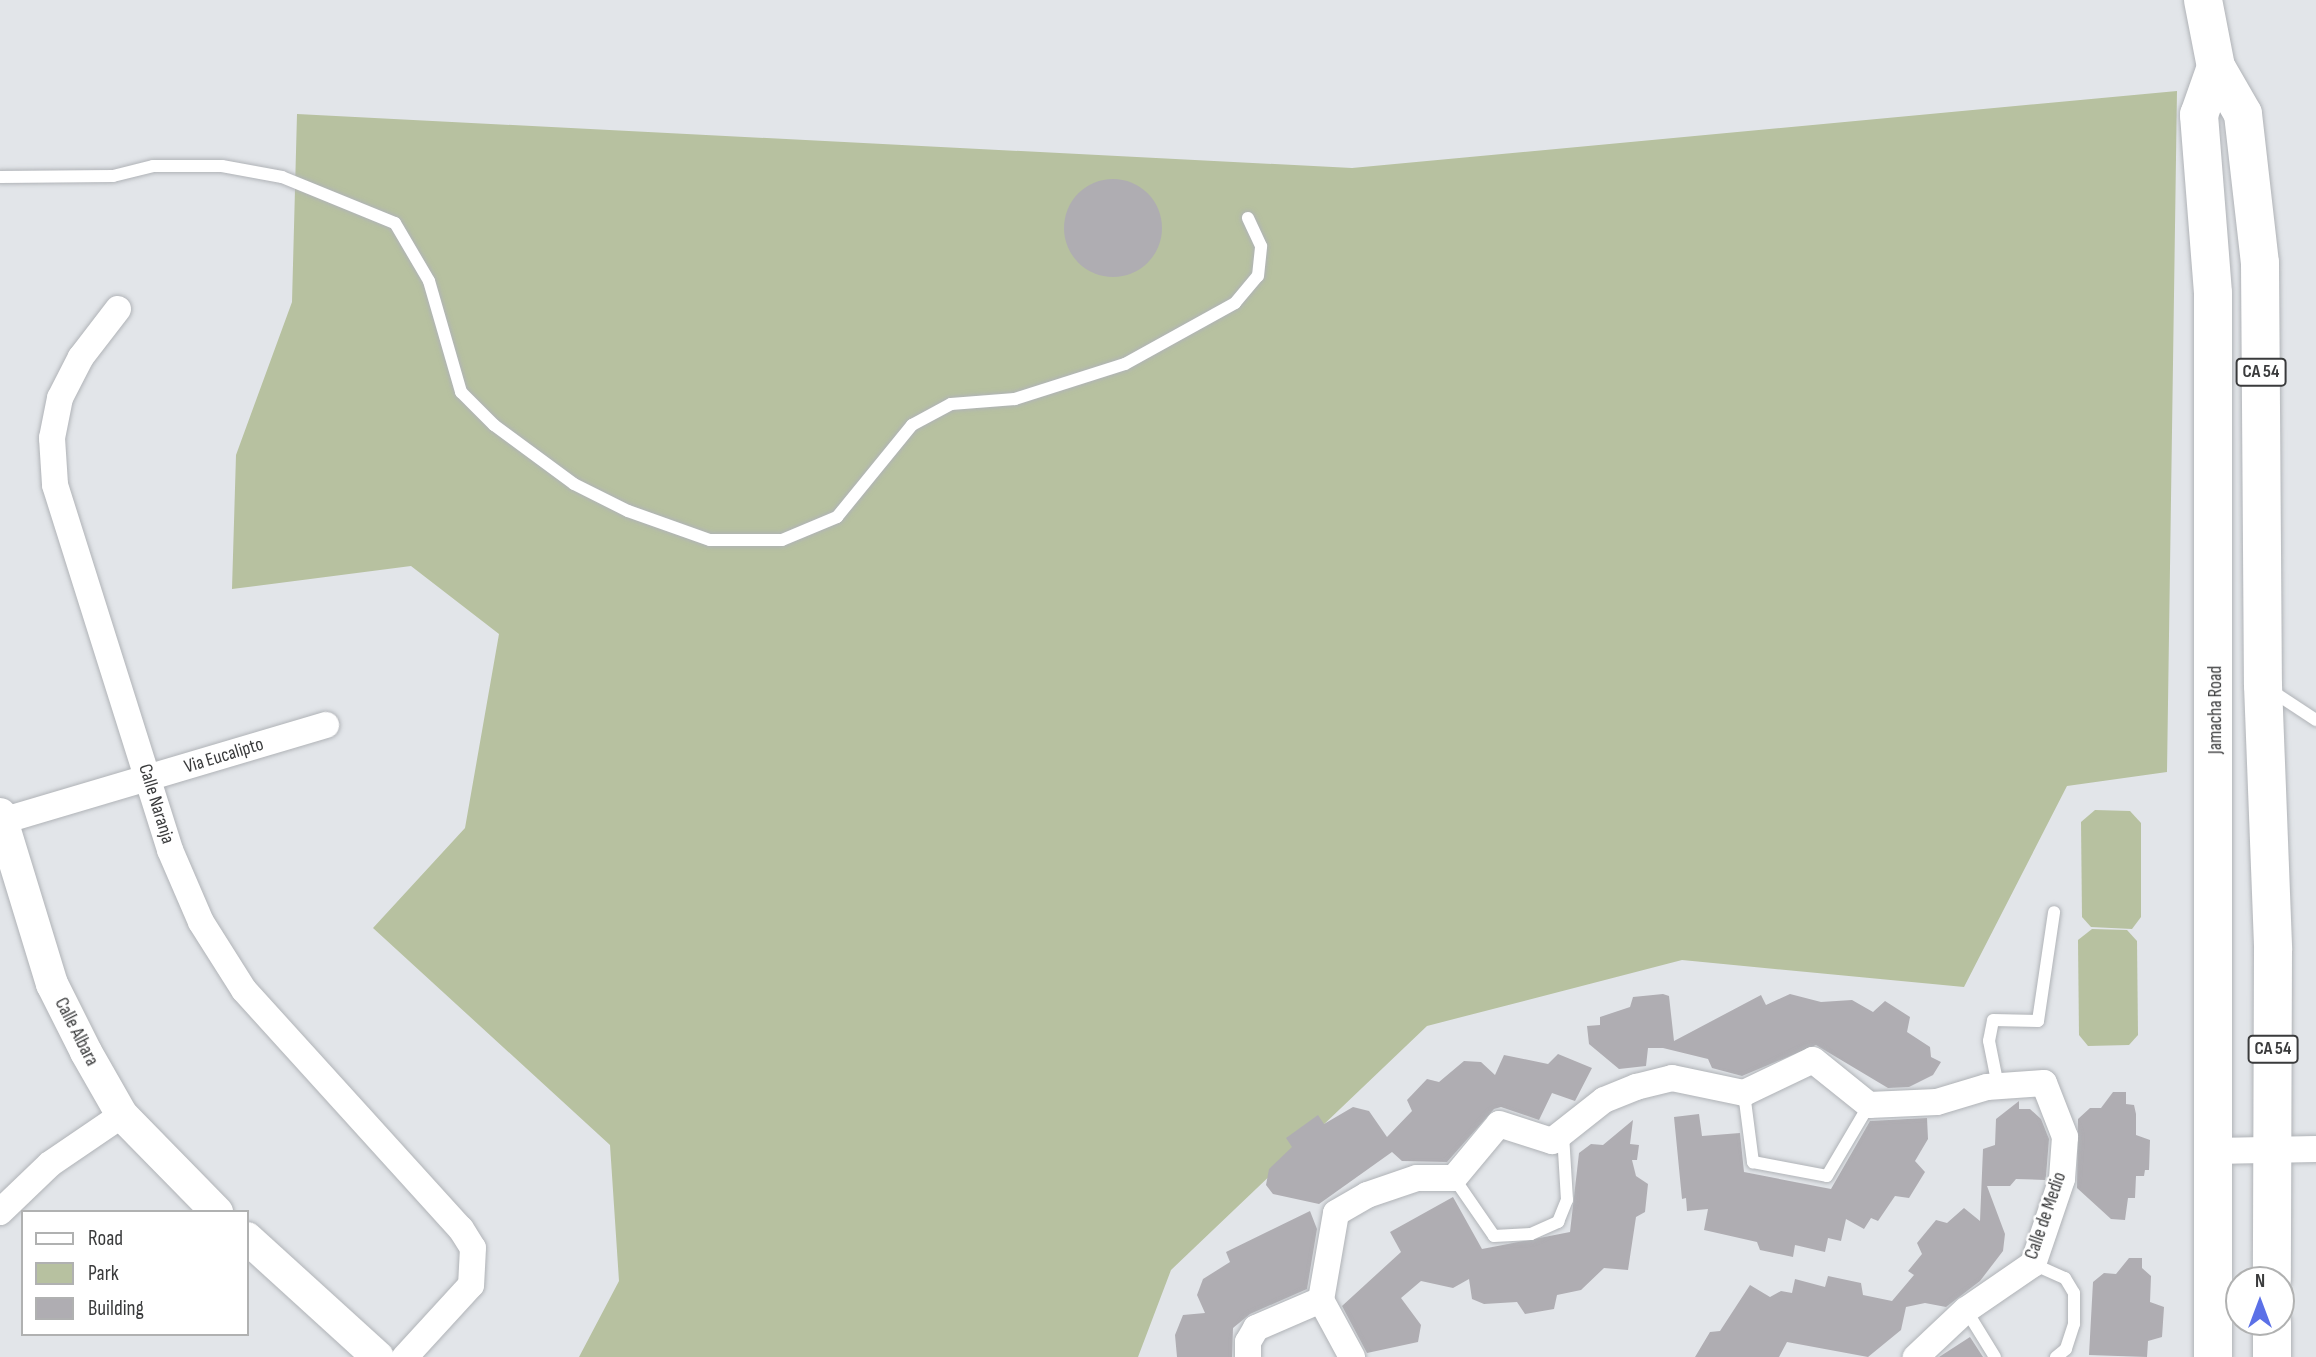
<!DOCTYPE html>
<style>
body{margin:0}
#map{position:relative;width:2316px;height:1357px;overflow:hidden;background:#e2e5e9;font-family:"Sofia Sans Condensed",sans-serif}
div>[style]{position:absolute}
.green>*{inset:0;background:#b7c1a0}
.building>*{inset:0;background:#afadb2}
.round{border-radius:50%}
.roads{filter:drop-shadow(0 0 2px #b0b3b7) drop-shadow(0 0 2px #b0b3b7)}
.service>*{height:12px;margin:-6px;padding:0 6px;transform-origin:6px;border-radius:6px;background:#fff}
.minor>*{height:26px;margin:-13px;padding:0 13px;transform-origin:13px;border-radius:13px;background:#fff}
.tertiary>*{height:32px;margin:-16px;padding:0 16px;transform-origin:16px;border-radius:16px;background:#fff}
.primary>*{height:38px;margin:-19px;padding:0 19px;transform-origin:19px;border-radius:19px;background:#fff}
span{translate:-50% -50%;white-space:nowrap;text-align:center;line-height:1.15;-webkit-text-stroke:5px #fff;paint-order:stroke}
.shield-label span{padding:2px 5px;background:#fff;border:2px solid;border-radius:5px;-webkit-text-stroke-width:0}
.shield-label{font-size:18px;color:#3a3b3c;font-weight:700}
.street-label{font-size:19px;color:#3a3b3c}
.legend{position:absolute;left:21px;top:1210px;width:228px;height:126px;box-sizing:border-box;background:#fff;border:2px solid #b0b1b1;margin:0;padding:9px 12px;list-style:none;font-size:21px;color:#3a3b3c}
.legend li{display:flex;align-items:center;gap:14px;height:35px}
.legend b{width:35px;border:2px solid #b0b1b1}
.north{position:absolute;left:2225px;top:1266px;width:70px;height:70px;box-sizing:border-box;background:#fff;border:2px solid #b0b1b1;border-radius:50%;rotate:0deg;font-size:19px;font-weight:700;line-height:28px;text-align:center;color:#3a3b3c}
.north::after{content:'';display:block;margin:auto;width:24px;height:32px;background:#5b70e7;clip-path:polygon(50% 0,100% 100%,50% 72%,0 100%)}
</style>
<div id="map">
<div class="green">
<div style="clip-path:polygon(2177px 91px,2167px 772px,2067px 786px,1964px 987px,1682px 960px,1427px 1026px,1171px 1270px,1138px 1357px,579px 1357px,619px 1281px,610px 1145px,373px 928px,465px 828px,499px 634px,411px 566px,232px 589px,236px 455px,292px 302px,297px 114px,1352px 168px)"></div>
<div style="clip-path:polygon(2095px 810px,2130px 811px,2141px 823px,2141px 917px,2132px 929px,2091px 927px,2082px 917px,2081px 822px)"></div>
<div style="clip-path:polygon(2092px 929px,2127px 930px,2137px 941px,2138px 1035px,2129px 1045px,2088px 1046px,2079px 1035px,2078px 940px)"></div>
</div>
<div class="building">
<div class="round" style="left:1064px;top:179px;width:98px;height:98px"></div>
<div style="clip-path:polygon(1663px 994px,1669px 996px,1674px 1041px,1761px 995px,1766px 1005px,1790px 994px,1821px 1002px,1852px 1000px,1873px 1012px,1885px 1001px,1910px 1017px,1907px 1032px,1930px 1047px,1931px 1057px,1941px 1062px,1933px 1075px,1909px 1087px,1888px 1088px,1816px 1045px,1742px 1076px,1712px 1068px,1708px 1059px,1663px 1048px,1648px 1048px,1646px 1066px,1619px 1069px,1589px 1044px,1587px 1026px,1600px 1025px,1600px 1017px,1630px 1007px,1633px 997px)"></div>
<div style="clip-path:polygon(1558px 1054px,1592px 1068px,1575px 1101px,1552px 1093px,1539px 1120px,1501px 1107px,1494px 1109px,1447px 1162px,1402px 1161px,1392px 1152px,1319px 1204px,1273px 1194px,1266px 1185px,1269px 1169px,1292px 1147px,1286px 1138px,1318px 1115px,1324px 1124px,1353px 1107px,1369px 1111px,1387px 1137px,1412px 1111px,1407px 1100px,1427px 1079px,1439px 1082px,1464px 1061px,1481px 1062px,1495px 1075px,1504px 1055px,1548px 1064px)"></div>
<div style="clip-path:polygon(2113px 1092px,2126px 1092px,2126px 1104px,2134px 1105px,2136px 1114px,2136px 1135px,2150px 1140px,2149px 1170px,2145px 1170px,2144px 1176px,2136px 1176px,2135px 1198px,2128px 1198px,2125px 1220px,2111px 1219px,2077px 1188px,2078px 1119px,2090px 1108px,2101px 1108px)"></div>
<div style="clip-path:polygon(2019px 1101px,2019px 1109px,2030px 1109px,2041px 1119px,2049px 1139px,2046px 1176px,2045px 1180px,2016px 1179px,2010px 1186px,1987px 1186px,2005px 1234px,2003px 1251px,1980px 1281px,1946px 1307px,1925px 1303px,1906px 1307px,1901px 1330px,1868px 1357px,1787px 1342px,1779px 1357px,1695px 1357px,1710px 1332px,1720px 1331px,1750px 1285px,1770px 1297px,1781px 1291px,1792px 1293px,1795px 1279px,1825px 1287px,1828px 1276px,1861px 1283px,1863px 1295px,1892px 1301px,1914px 1275px,1908px 1271px,1922px 1254px,1917px 1243px,1936px 1220px,1947px 1223px,1964px 1208px,1980px 1221px,1983px 1149px,1995px 1145px,1996px 1119px)"></div>
<div style="clip-path:polygon(1699px 1114px,1702px 1136px,1740px 1133px,1744px 1172px,1831px 1189px,1870px 1121px,1927px 1118px,1928px 1139px,1915px 1161px,1925px 1172px,1909px 1198px,1895px 1196px,1878px 1221px,1871px 1218px,1864px 1229px,1846px 1219px,1841px 1241px,1828px 1238px,1825px 1252px,1795px 1245px,1793px 1257px,1760px 1250px,1757px 1242px,1704px 1230px,1708px 1209px,1687px 1211px,1686px 1198px,1682px 1199px,1674px 1117px)"></div>
<div style="clip-path:polygon(1633px 1120px,1630px 1144px,1639px 1145px,1637px 1160px,1632px 1160px,1636px 1176px,1648px 1184px,1645px 1212px,1636px 1217px,1628px 1270px,1604px 1268px,1581px 1290px,1557px 1295px,1554px 1309px,1525px 1314px,1517px 1302px,1484px 1304px,1472px 1299px,1469px 1279px,1453px 1288px,1421px 1281px,1401px 1298px,1421px 1325px,1418px 1342px,1367px 1353px,1342px 1306px,1401px 1252px,1390px 1232px,1453px 1197px,1482px 1249px,1570px 1232px,1579px 1153px,1591px 1144px,1603px 1145px)"></div>
<div style="clip-path:polygon(1310px 1211px,1317px 1229px,1307px 1289px,1250px 1314px,1233px 1328px,1232px 1357px,1177px 1357px,1175px 1335px,1183px 1315px,1205px 1313px,1197px 1295px,1203px 1279px,1230px 1262px,1226px 1252px)"></div>
<div style="clip-path:polygon(2129px 1258px,2142px 1258px,2142px 1268px,2151px 1276px,2150px 1302px,2164px 1307px,2162px 1337px,2148px 1341px,2147px 1357px,2089px 1355px,2093px 1282px,2104px 1273px,2116px 1274px)"></div>
<div style="clip-path:polygon(1970px 1337px,1983px 1357px,1939px 1357px)"></div>
</div>
<div class="roads">
<div class="service">
<div style="left:0;top:177px;width:113px;rotate:-0.5deg"></div>
<div style="left:113px;top:176px;width:41px;rotate:-14deg"></div>
<div style="left:153px;top:166px;width:69px"></div>
<div style="left:222px;top:166px;width:61px;rotate:10.4deg"></div>
<div style="left:282px;top:177px;width:122px;rotate:22.2deg"></div>
<div style="left:395px;top:223px;width:67px;rotate:59.6deg"></div>
<div style="left:429px;top:281px;width:116px;rotate:73.9deg"></div>
<div style="left:461px;top:392px;width:47px;rotate:45deg"></div>
<div style="left:494px;top:425px;width:99px;rotate:36.4deg"></div>
<div style="left:574px;top:484px;width:60px;rotate:26.6deg"></div>
<div style="left:628px;top:511px;width:87px;rotate:19.5deg"></div>
<div style="left:710px;top:540px;width:72px"></div>
<div style="left:782px;top:540px;width:60px;rotate:-22.7deg"></div>
<div style="left:837px;top:517px;width:119px;rotate:-50.8deg"></div>
<div style="left:912px;top:425px;width:44px;rotate:-28.3deg"></div>
<div style="left:951px;top:404px;width:64px;rotate:-4.5deg"></div>
<div style="left:1015px;top:399px;width:115px;rotate:-17.7deg"></div>
<div style="left:1125px;top:364px;width:126px;rotate:-29deg"></div>
<div style="left:1235px;top:303px;width:35px;rotate:-50deg"></div>
<div style="left:1258px;top:276px;width:30px;rotate:-84deg"></div>
<div style="left:1261px;top:246px;width:31px;rotate:-115deg"></div>
<div style="left:2272px;top:691px;width:53px;rotate:33.4deg"></div>
<div style="left:1998px;top:1086px;width:46px;rotate:-101.3deg"></div>
<div style="left:1989px;top:1041px;width:21px;rotate:-79deg"></div>
<div style="left:1993px;top:1020px;width:45px;rotate:1.3deg"></div>
<div style="left:2038px;top:1021px;width:110px;rotate:-81.6deg"></div>
<div style="left:1744px;top:1093px;width:70px;rotate:82.6deg"></div>
<div style="left:1753px;top:1162px;width:75px;rotate:10.7deg"></div>
<div style="left:1827px;top:1176px;width:82px;rotate:-59.4deg"></div>
<div style="left:1454px;top:1178px;width:70px;rotate:55.4deg"></div>
<div style="left:1494px;top:1236px;width:37px;rotate:-3deg"></div>
<div style="left:1531px;top:1234px;width:30px;rotate:-24deg"></div>
<div style="left:1558px;top:1222px;width:24px;rotate:-68deg"></div>
<div style="left:1567px;top:1200px;width:66px;rotate:-93.5deg"></div>
<div style="left:2033px;top:1264px;width:35px;rotate:24deg"></div>
<div style="left:2065px;top:1278px;width:17px;rotate:59deg"></div>
<div style="left:2074px;top:1293px;width:31px;rotate:90deg"></div>
<div style="left:2074px;top:1324px;width:26px;rotate:108deg"></div>
<div style="left:2066px;top:1349px;width:13px;rotate:141deg"></div>
<div style="left:1966px;top:1310px;width:55px;rotate:58.3deg"></div>
</div>
<div class="minor">
<div style="left:118px;top:309px;width:61px;rotate:127.6deg"></div>
<div style="left:81px;top:357px;width:46px;rotate:117.1deg"></div>
<div style="left:60px;top:398px;width:41px;rotate:101.3deg"></div>
<div style="left:52px;top:438px;width:47px;rotate:86.3deg"></div>
<div style="left:55px;top:485px;width:383px;rotate:72.5deg"></div>
<div style="left:170px;top:850px;width:78px;rotate:66.7deg"></div>
<div style="left:201px;top:922px;width:80px;rotate:57.7deg"></div>
<div style="left:244px;top:990px;width:323px;rotate:47.8deg"></div>
<div style="left:461px;top:1229px;width:22px;rotate:58deg"></div>
<div style="left:473px;top:1248px;width:37px;rotate:93deg"></div>
<div style="left:471px;top:1285px;width:98px;rotate:132.5deg"></div>
<div style="left:2px;top:821px;width:338px;rotate:-16.5deg"></div>
<div style="left:2214px;top:1151px;width:102px;rotate:-1.1deg"></div>
<div style="left:0;top:1212px;width:69px;rotate:-43.8deg"></div>
<div style="left:50px;top:1164px;width:87px;rotate:-34.2deg"></div>
<div style="left:1248px;top:1357px;width:15px;rotate:-90deg"></div>
<div style="left:1248px;top:1342px;width:16px;rotate:-60deg"></div>
<div style="left:1256px;top:1328px;width:71px;rotate:-23.3deg"></div>
<div style="left:1352px;top:1357px;width:65px;rotate:-118.5deg"></div>
<div style="left:1321px;top:1300px;width:88px;rotate:-80.2deg"></div>
<div style="left:1336px;top:1213px;width:36px;rotate:-30deg"></div>
<div style="left:1367px;top:1195px;width:53px;rotate:-18.8deg"></div>
<div style="left:1417px;top:1178px;width:37px"></div>
<div style="left:1454px;top:1178px;width:70px;rotate:-50.2deg"></div>
<div style="left:1499px;top:1124px;width:56px;rotate:17.8deg"></div>
<div style="left:1552px;top:1141px;width:66px;rotate:-38.3deg"></div>
<div style="left:1604px;top:1100px;width:35px;rotate:-22deg"></div>
<div style="left:1636px;top:1087px;width:37px;rotate:-14deg"></div>
<div style="left:1672px;top:1078px;width:74px;rotate:11.8deg"></div>
<div style="left:1744px;top:1093px;width:76px;rotate:-25.6deg"></div>
<div style="left:1813px;top:1060px;width:72px;rotate:38.8deg"></div>
<div style="left:1869px;top:1105px;width:68px;rotate:-2.5deg"></div>
<div style="left:1937px;top:1102px;width:52px;rotate:-16.7deg"></div>
<div style="left:1987px;top:1087px;width:57px;rotate:-4deg"></div>
<div style="left:2044px;top:1083px;width:58px;rotate:68.7deg"></div>
<div style="left:2065px;top:1137px;width:42px;rotate:94.1deg"></div>
<div style="left:2062px;top:1179px;width:90px;rotate:108.8deg"></div>
<div style="left:2033px;top:1264px;width:81px;rotate:145.5deg"></div>
<div style="left:1966px;top:1310px;width:69px;rotate:136.8deg"></div>
</div>
<div class="tertiary">
<div style="left:0;top:814px;width:178px;rotate:73deg"></div>
<div style="left:52px;top:984px;width:76px;rotate:63.4deg"></div>
<div style="left:86px;top:1052px;width:73px;rotate:60.3deg"></div>
<div style="left:122px;top:1115px;width:136px;rotate:45.6deg"></div>
<div style="left:247px;top:1238px;width:177px;rotate:42.3deg"></div>
</div>
<div class="primary">
<div style="left:2203px;top:0;width:68px;rotate:79deg"></div>
<div style="left:2216px;top:67px;width:54px;rotate:60.1deg"></div>
<div style="left:2243px;top:114px;width:150px;rotate:83.5deg"></div>
<div style="left:2260px;top:263px;width:422px;rotate:89.6deg"></div>
<div style="left:2263px;top:685px;width:265px;rotate:87.8deg"></div>
<div style="left:2273px;top:950px;width:330px;rotate:90.2deg"></div>
<div style="left:2213px;top:1357px;width:1064px;rotate:-90deg"></div>
<div style="left:2213px;top:293px;width:179px;rotate:-94.5deg"></div>
<div style="left:2199px;top:115px;width:51px;rotate:-70.5deg"></div>
<div style="left:2272px;top:1357px;width:35px;rotate:-90deg"></div>
</div>
</div>
<div class="shield-label">
<span style="left:2261px;top:372px">CA 54</span>
<span style="left:2273px;top:1049px">CA 54</span>
</div>
<div class="street-label">
<span style="left:2216px;top:710px;rotate:-90deg">Jamacha Road</span>
<span style="left:224px;top:756px;rotate:-17deg">Via Eucalipto</span>
<span style="left:156px;top:804px;rotate:73deg">Calle Naranja</span>
<span style="left:76px;top:1032px;rotate:63deg">Calle Albara</span>
<span style="left:2046px;top:1216px;rotate:-71deg">Calle de Medio</span>
</div>
<ul class="legend">
<li><b style="height:9px;background:#fff"></b>Road</li>
<li><b style="height:19px;background:#b7c1a0"></b>Park</li>
<li><b style="height:19px;background:#afadb2"></b>Building</li>
</ul>
<div class="north">N</div>
</div>
